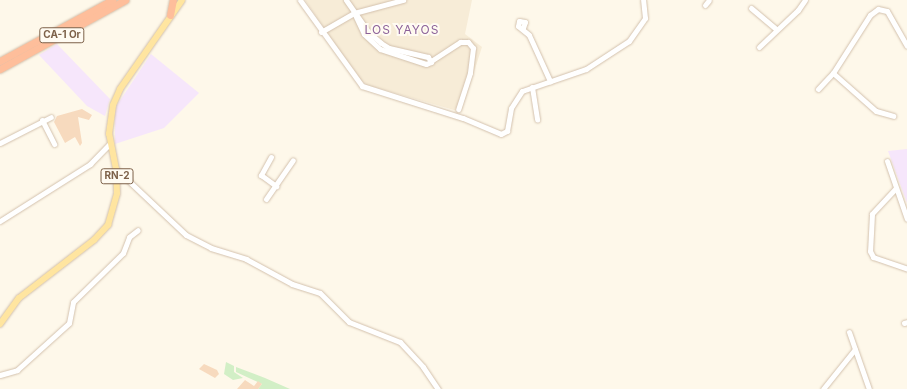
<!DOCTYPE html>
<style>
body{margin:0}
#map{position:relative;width:907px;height:389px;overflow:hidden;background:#fef8ea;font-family:Inter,sans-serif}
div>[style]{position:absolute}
.residential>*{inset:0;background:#f7ecd7}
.education>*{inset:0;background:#f6e6fb}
.green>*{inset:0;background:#d2efc6}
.building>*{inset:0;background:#f7dabe}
.roads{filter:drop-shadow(0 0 1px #d3c1ad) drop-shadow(0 0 1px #d3c1ad)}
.minor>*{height:5px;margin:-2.5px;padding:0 2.5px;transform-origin:2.5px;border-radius:2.5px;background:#fff}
.major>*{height:6px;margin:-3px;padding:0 3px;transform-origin:3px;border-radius:3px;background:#ffe5a0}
.highway>*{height:7px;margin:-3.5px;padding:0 3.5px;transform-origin:3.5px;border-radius:3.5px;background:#febe9b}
span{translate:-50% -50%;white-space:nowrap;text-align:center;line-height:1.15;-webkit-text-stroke:4px #fffbf2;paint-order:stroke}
.shield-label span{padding:1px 3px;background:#fffbf2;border:1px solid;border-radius:3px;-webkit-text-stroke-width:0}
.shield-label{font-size:10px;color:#7d6149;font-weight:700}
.neighbourhood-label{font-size:12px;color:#8c6199;letter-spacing:1px}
</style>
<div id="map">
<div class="residential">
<div style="clip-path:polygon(305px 0,472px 0,465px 34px,482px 47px,461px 112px,367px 85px,359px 79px)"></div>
</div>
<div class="education">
<div style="clip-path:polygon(57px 44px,110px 99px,105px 116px,87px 106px,39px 55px)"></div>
<div style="clip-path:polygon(151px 54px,199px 93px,164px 128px,115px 144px,115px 108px)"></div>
<div style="clip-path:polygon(907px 149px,907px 203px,888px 151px)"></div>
</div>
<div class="green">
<div style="clip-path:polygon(226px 362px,234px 366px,234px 372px,243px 378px,233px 380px,224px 374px)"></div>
<div style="clip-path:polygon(236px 367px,265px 378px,290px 389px,258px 389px,262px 384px,236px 372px)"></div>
</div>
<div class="building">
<div style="clip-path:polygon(82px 109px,92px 115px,89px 120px,78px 117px,82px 143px,80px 146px,75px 137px,65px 143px,54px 122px,57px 116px)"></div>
<div style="clip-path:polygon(204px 364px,217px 370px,219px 374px,215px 378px,199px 369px)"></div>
<div style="clip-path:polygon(245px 380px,254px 386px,258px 381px,262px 384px,258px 389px,237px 389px)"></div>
</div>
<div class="roads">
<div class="minor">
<div style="left:300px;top:0;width:106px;rotate:54.2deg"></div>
<div style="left:362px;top:86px;width:106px;rotate:17.6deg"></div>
<div style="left:463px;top:118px;width:41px;rotate:22.8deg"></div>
<div style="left:501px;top:134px;width:7px;rotate:-27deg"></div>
<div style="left:507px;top:131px;width:23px;rotate:-80deg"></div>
<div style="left:511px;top:108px;width:20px;rotate:-57deg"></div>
<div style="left:522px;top:91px;width:68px;rotate:-19deg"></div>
<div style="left:586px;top:69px;width:51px;rotate:-33.1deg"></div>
<div style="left:629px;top:41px;width:28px;rotate:-55deg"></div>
<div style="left:645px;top:18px;width:18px;rotate:-96deg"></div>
<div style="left:346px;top:0;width:39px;rotate:55deg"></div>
<div style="left:368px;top:32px;width:17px;rotate:40deg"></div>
<div style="left:381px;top:43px;width:9px;rotate:32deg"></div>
<div style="left:389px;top:48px;width:40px;rotate:13deg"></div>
<div style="left:428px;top:57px;width:6px;rotate:59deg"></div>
<div style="left:431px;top:62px;width:5px;rotate:158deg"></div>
<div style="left:426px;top:64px;width:48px;rotate:-161.9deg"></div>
<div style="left:380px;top:49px;width:22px;rotate:-137deg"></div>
<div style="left:364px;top:34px;width:23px;rotate:-115deg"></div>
<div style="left:705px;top:5px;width:6px;rotate:-51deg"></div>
<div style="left:751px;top:8px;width:33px;rotate:40deg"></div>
<div style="left:523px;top:28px;width:6px;rotate:-72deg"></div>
<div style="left:525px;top:22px;width:6px;rotate:-171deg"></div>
<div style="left:519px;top:21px;width:5px;rotate:101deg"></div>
<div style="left:518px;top:26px;width:14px;rotate:39deg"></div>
<div style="left:529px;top:35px;width:51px;rotate:65.5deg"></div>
<div style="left:321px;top:32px;width:38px;rotate:-30deg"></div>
<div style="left:354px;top:13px;width:51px;rotate:-14.9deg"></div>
<div style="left:759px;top:47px;width:54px;rotate:-43.5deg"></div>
<div style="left:798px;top:10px;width:12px;rotate:-55deg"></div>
<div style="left:431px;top:61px;width:35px;rotate:-33deg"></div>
<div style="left:460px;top:42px;width:8px"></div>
<div style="left:468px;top:42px;width:8px;rotate:50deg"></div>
<div style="left:473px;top:48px;width:25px;rotate:97deg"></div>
<div style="left:470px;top:73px;width:38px;rotate:108deg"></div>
<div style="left:833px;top:73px;width:57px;rotate:41.5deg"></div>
<div style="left:876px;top:111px;width:18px;rotate:16deg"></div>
<div style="left:532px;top:87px;width:33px;rotate:81deg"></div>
<div style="left:818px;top:89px;width:22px;rotate:-47deg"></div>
<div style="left:833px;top:73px;width:69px;rotate:-57.5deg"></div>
<div style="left:870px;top:15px;width:10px;rotate:-37deg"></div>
<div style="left:878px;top:9px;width:9px;rotate:13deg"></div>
<div style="left:887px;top:11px;width:40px;rotate:60.3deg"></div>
<div style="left:42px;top:120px;width:27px;rotate:63deg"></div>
<div style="left:0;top:143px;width:57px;rotate:-27deg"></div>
<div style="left:271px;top:157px;width:21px;rotate:119deg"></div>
<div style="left:261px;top:175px;width:19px;rotate:36deg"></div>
<div style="left:887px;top:161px;width:61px;rotate:71deg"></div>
<div style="left:116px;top:169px;width:96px;rotate:43.3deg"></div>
<div style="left:186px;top:235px;width:28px;rotate:27deg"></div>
<div style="left:211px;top:248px;width:37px;rotate:17deg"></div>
<div style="left:246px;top:259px;width:52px;rotate:28.5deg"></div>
<div style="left:292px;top:284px;width:29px;rotate:18deg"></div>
<div style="left:320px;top:293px;width:41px;rotate:45deg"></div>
<div style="left:349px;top:322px;width:55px;rotate:21.4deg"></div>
<div style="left:400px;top:342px;width:34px;rotate:47deg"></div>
<div style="left:423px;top:367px;width:27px;rotate:56deg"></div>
<div style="left:895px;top:189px;width:34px;rotate:133deg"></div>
<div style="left:872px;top:214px;width:37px;rotate:93deg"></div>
<div style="left:870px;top:251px;width:7px;rotate:63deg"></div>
<div style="left:873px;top:257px;width:36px;rotate:19deg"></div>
<div style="left:266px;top:199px;width:47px;rotate:-55.3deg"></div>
<div style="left:0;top:221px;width:107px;rotate:-32.3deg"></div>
<div style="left:90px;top:164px;width:29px;rotate:-46deg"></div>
<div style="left:904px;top:323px;width:3px;rotate:-18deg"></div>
<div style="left:849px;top:332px;width:60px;rotate:70.7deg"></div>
<div style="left:0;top:375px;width:18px;rotate:-16deg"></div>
<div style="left:17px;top:370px;width:70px;rotate:-42.1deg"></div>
<div style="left:69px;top:323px;width:21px;rotate:-79deg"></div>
<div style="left:73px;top:302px;width:70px;rotate:-44.4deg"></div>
<div style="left:123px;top:253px;width:17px;rotate:-69deg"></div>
<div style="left:129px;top:237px;width:11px;rotate:-38deg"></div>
<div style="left:823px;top:389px;width:51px;rotate:-51.3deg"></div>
</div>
<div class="major">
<div style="left:0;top:324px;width:32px;rotate:-54deg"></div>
<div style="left:19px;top:298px;width:95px;rotate:-37.7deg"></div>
<div style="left:94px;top:240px;width:21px;rotate:-47deg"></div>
<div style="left:108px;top:225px;width:33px;rotate:-74deg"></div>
<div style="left:117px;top:193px;width:24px;rotate:-92deg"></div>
<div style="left:116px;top:169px;width:36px;rotate:-101deg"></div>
<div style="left:109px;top:134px;width:29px;rotate:-82deg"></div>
<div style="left:113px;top:105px;width:17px;rotate:-66deg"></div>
<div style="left:120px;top:89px;width:108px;rotate:-55.1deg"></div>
</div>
<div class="highway">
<div style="left:170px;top:15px;width:15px;rotate:-79deg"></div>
<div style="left:0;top:61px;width:128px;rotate:-28.6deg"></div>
<div style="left:0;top:69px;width:143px;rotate:-28.9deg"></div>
</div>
</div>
<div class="shield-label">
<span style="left:62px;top:35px">CA-1 Or</span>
<span style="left:117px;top:176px">RN-2</span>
</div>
<div class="neighbourhood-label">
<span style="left:402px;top:30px">LOS YAYOS</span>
</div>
</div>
